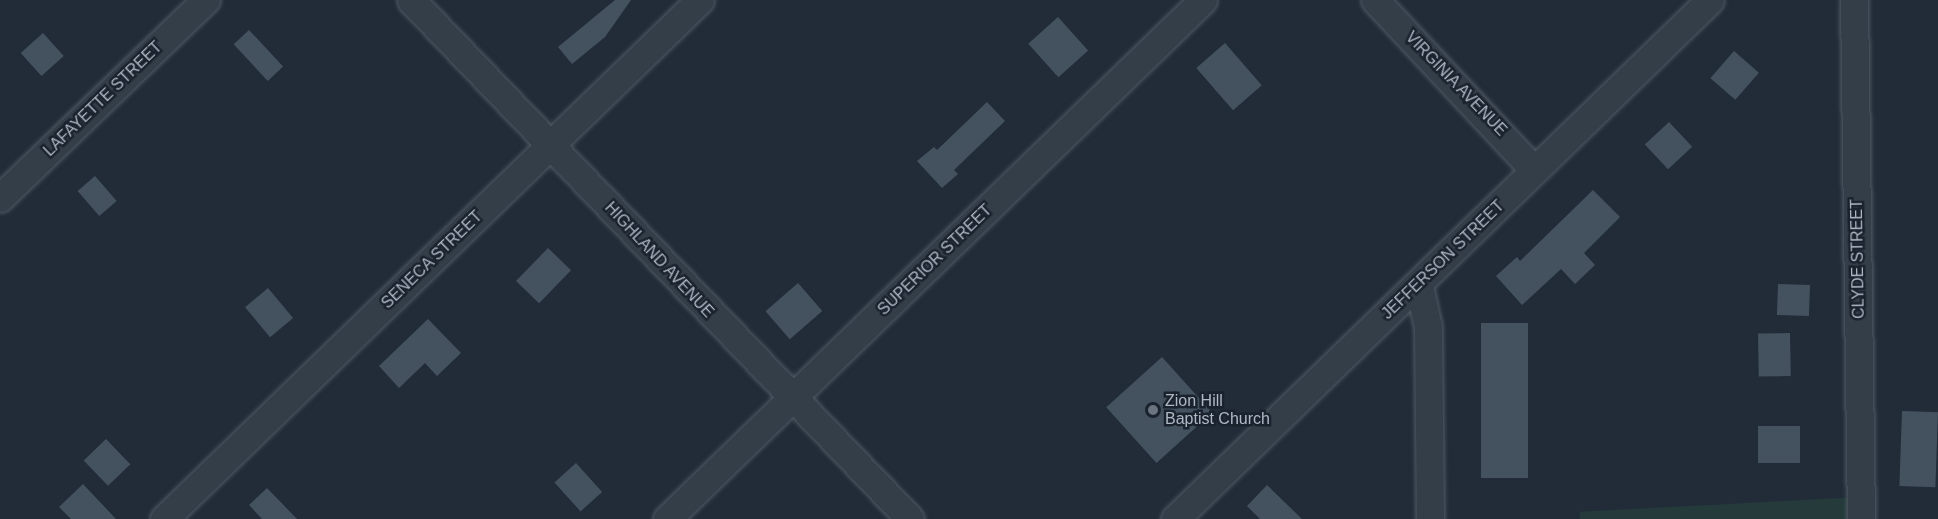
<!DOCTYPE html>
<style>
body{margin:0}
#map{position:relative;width:1938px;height:519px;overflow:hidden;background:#212c38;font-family:Helvetica,sans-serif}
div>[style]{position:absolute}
.green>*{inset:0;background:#243a3b;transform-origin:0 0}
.building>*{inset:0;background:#445260;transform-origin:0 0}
.roads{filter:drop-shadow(0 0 2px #4f5963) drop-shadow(0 0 2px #4f5963)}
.minor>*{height:27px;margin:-13.5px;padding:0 13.5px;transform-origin:13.5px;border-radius:13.5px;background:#343e49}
.dots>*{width:16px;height:16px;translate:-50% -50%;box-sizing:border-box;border:3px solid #1a232d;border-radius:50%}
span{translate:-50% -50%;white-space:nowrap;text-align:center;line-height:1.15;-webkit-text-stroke:5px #1a232d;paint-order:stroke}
.street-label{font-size:16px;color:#afb9c5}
.poi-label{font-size:16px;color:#afb9c5}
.left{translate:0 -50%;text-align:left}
</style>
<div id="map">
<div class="green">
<div style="left:1860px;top:497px;width:22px;height:281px;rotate:87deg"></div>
</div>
<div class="building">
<div style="clip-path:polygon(615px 0,631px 0,605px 37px,572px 64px,558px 47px)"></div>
<div style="left:1058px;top:17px;width:45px;height:40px;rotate:48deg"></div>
<div style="left:249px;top:30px;width:50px;height:21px;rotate:47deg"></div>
<div style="left:43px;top:33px;width:31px;height:30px;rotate:48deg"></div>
<div style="left:1225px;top:43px;width:56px;height:38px;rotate:49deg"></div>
<div style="left:1734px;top:51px;width:33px;height:36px;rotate:41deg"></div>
<div style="clip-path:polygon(987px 102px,1005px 121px,954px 170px,958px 174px,942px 188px,917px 161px,934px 147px,937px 150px)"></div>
<div style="left:1669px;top:122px;width:34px;height:33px;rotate:47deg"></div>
<div style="left:95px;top:176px;width:33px;height:23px;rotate:49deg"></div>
<div style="clip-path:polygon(1593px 190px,1620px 217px,1584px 253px,1595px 265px,1575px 284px,1561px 269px,1522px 305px,1496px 276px,1517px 257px,1520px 261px)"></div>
<div style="left:548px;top:248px;width:32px;height:46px;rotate:44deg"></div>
<div style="left:798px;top:283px;width:37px;height:43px;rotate:49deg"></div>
<div style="left:1778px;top:284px;width:32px;height:31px;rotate:2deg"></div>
<div style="left:268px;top:288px;width:39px;height:30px;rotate:50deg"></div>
<div style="clip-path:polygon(428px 319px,461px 353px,437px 376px,425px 363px,399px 388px,379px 366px)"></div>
<div style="left:1481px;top:323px;width:47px;height:155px"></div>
<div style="left:1790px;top:333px;width:43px;height:32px;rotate:89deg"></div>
<div style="left:1162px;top:357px;width:75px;height:75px;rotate:48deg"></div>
<div style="left:1902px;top:411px;width:36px;height:75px;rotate:2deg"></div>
<div style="left:1758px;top:426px;width:42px;height:37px"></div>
<div style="left:106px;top:439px;width:35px;height:31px;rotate:46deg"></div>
<div style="left:576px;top:463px;width:39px;height:29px;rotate:48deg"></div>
<div style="clip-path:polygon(83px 484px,116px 519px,71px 519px,59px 507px)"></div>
<div style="clip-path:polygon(1267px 485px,1302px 519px,1260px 519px,1247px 506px)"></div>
<div style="clip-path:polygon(267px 488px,297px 519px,262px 519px,249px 505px)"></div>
</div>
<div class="roads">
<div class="minor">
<div style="left:411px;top:0;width:720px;rotate:46.13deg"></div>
<div style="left:1375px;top:0;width:233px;rotate:46.9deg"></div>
<div style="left:1854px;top:0;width:519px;rotate:89.23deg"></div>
<div style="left:0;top:198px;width:286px;rotate:-43.9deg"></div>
<div style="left:1419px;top:286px;width:42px;rotate:77.6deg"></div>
<div style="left:1428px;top:327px;width:192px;rotate:89.4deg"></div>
<div style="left:164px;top:519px;width:746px;rotate:-44.08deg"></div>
<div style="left:667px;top:519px;width:746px;rotate:-44.08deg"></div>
<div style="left:1175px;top:519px;width:745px;rotate:-44.13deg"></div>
</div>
</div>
<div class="dots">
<div style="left:1153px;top:410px;background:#6b7280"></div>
</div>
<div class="street-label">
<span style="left:1456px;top:84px;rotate:46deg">VIRGINIA AVENUE</span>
<span style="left:103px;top:99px;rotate:-44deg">LAFAYETTE STREET</span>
<span style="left:1858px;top:259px;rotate:-91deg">CLYDE STREET</span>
<span style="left:432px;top:260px;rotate:-44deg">SENECA STREET</span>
<span style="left:659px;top:260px;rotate:47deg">HIGHLAND AVENUE</span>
<span style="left:935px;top:260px;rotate:-44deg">SUPERIOR STREET</span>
<span style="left:1443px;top:260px;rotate:-44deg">JEFFERSON STREET</span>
</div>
<div class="poi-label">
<span class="left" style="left:1165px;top:410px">Zion Hill<br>Baptist Church</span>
</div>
</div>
